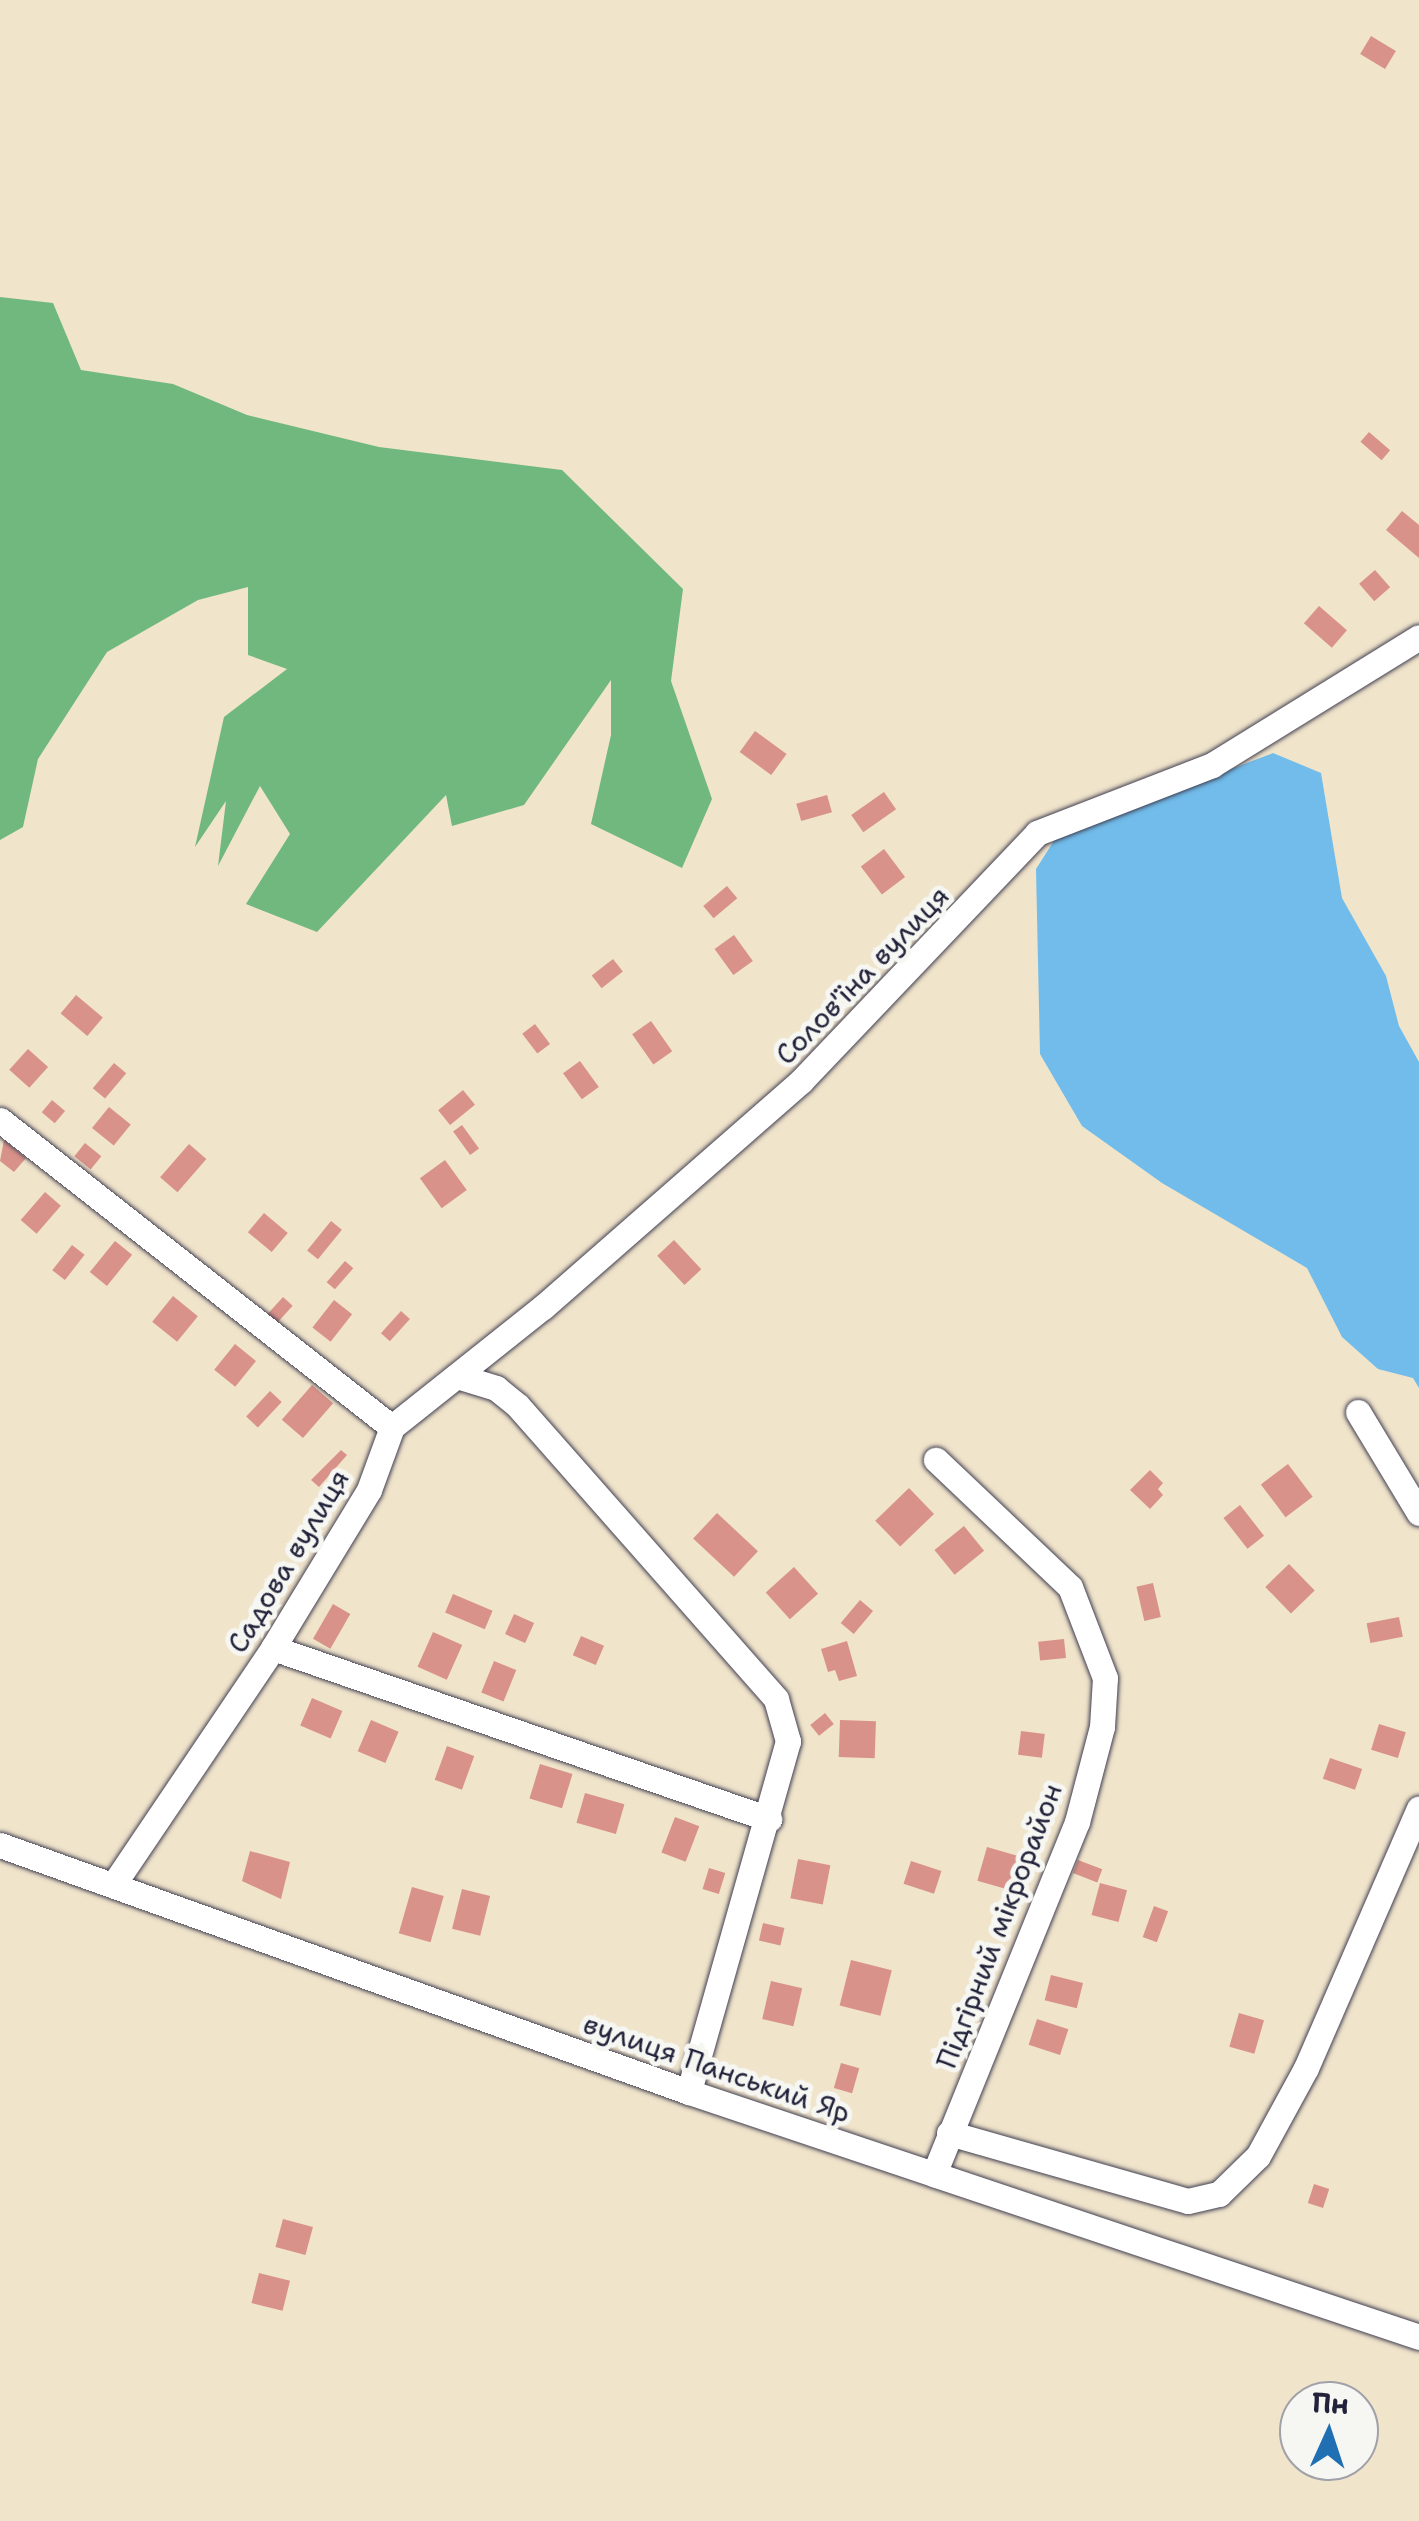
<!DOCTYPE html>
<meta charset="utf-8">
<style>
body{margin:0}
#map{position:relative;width:1419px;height:2521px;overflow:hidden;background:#f0e4cb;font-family:"Shantell Sans",sans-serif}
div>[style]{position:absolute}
.forest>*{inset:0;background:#71b87e}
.water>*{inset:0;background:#71bcea}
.building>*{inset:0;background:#d99289;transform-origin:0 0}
.roads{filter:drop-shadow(0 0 2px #413f51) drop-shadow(0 0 2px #413f51)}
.minor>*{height:25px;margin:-12.5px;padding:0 12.5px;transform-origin:12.5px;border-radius:12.5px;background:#fff}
span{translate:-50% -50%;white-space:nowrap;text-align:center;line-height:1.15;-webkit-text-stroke:10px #f6f6f2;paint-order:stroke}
.street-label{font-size:28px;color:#22223b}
.north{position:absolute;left:1279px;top:2381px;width:100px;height:100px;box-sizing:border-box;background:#f6f6f2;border:2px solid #a1a1a9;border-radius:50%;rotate:3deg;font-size:28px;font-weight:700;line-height:40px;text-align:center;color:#22223b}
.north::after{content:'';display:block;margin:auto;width:35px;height:45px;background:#1f6fb2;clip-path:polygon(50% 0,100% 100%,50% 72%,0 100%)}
</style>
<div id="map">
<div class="forest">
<div style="clip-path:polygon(0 297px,53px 303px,81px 370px,173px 384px,247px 415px,379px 447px,562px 470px,683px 589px,671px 681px,712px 799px,682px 868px,591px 824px,611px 735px,611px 680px,524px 805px,452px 826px,446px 795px,317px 932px,246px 904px,290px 834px,260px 786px,218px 866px,226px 801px,195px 847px,224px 717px,287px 669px,248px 655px,248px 587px,198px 600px,107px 652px,38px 759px,23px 827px,0 840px)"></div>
</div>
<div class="water">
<div style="clip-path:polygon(1273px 753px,1321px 773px,1342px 898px,1386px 976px,1399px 1026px,1419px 1062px,1419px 1388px,1413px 1378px,1378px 1369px,1342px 1337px,1307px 1268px,1162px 1183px,1082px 1126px,1040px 1054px,1036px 869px,1057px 836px)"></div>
</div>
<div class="building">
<div style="left:1371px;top:36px;width:29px;height:21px;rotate:31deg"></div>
<div style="left:1369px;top:432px;width:28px;height:13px;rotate:41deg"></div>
<div style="clip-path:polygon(1402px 511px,1419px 525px,1419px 558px,1386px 530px)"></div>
<div style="left:1375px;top:570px;width:23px;height:21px;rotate:49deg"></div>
<div style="left:1319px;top:606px;width:37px;height:23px;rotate:41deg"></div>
<div style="left:755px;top:731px;width:39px;height:26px;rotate:36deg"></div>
<div style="left:884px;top:792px;width:21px;height:40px;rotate:55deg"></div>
<div style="left:827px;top:795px;width:18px;height:32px;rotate:74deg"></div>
<div style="left:884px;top:849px;width:35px;height:29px;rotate:53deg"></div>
<div style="left:727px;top:886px;width:16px;height:31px;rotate:50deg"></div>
<div style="left:734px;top:935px;width:32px;height:24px;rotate:54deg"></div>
<div style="left:613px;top:959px;width:16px;height:27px;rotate:52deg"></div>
<div style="left:76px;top:995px;width:35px;height:24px;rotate:40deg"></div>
<div style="left:651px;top:1021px;width:37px;height:23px;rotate:55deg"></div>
<div style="left:535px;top:1024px;width:25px;height:16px;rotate:53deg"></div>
<div style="left:28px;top:1049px;width:27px;height:28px;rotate:42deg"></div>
<div style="left:580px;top:1061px;width:32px;height:21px;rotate:54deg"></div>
<div style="left:114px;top:1063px;width:16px;height:33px;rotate:40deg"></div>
<div style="left:463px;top:1090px;width:19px;height:32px;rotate:51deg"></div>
<div style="left:52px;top:1100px;width:17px;height:16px;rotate:40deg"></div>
<div style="left:109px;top:1107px;width:28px;height:27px;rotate:39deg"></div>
<div style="left:462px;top:1125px;width:29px;height:11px;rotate:54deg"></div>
<div style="clip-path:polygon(4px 1140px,26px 1158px,14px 1172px,0 1161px)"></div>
<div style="left:85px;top:1143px;width:21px;height:17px;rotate:39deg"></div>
<div style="left:189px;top:1144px;width:23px;height:44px;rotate:41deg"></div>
<div style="left:445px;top:1160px;width:37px;height:31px;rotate:54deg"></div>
<div style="left:45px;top:1192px;width:21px;height:37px;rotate:41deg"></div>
<div style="left:264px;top:1213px;width:31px;height:25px;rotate:40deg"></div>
<div style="left:331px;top:1221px;width:14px;height:38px;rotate:39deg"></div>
<div style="left:674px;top:1240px;width:40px;height:23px;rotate:47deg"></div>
<div style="left:115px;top:1241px;width:22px;height:40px;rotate:39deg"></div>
<div style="left:72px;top:1245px;width:16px;height:32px;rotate:38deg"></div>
<div style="left:345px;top:1261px;width:11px;height:28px;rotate:41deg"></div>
<div style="left:173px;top:1296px;width:32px;height:33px;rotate:39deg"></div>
<div style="left:283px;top:1297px;width:13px;height:23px;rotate:42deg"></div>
<div style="left:334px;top:1300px;width:23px;height:35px;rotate:38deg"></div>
<div style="left:401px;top:1311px;width:12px;height:30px;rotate:42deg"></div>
<div style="left:235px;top:1344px;width:27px;height:33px;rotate:39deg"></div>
<div style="left:312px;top:1385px;width:28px;height:46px;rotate:41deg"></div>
<div style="left:270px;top:1391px;width:16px;height:35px;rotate:43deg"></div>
<div style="clip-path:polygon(341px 1450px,347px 1455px,319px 1487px,311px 1480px)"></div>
<div style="left:1288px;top:1464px;width:41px;height:34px;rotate:53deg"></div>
<div style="clip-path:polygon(1150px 1470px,1163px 1483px,1158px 1489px,1163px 1495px,1150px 1509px,1130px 1490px)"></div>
<div style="left:909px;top:1488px;width:36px;height:47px;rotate:46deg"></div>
<div style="left:1240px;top:1505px;width:39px;height:21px;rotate:52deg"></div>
<div style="left:717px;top:1513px;width:56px;height:35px;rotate:43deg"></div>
<div style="left:964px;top:1526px;width:32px;height:38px;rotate:51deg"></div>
<div style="left:1289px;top:1564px;width:37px;height:33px;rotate:46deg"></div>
<div style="left:794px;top:1567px;width:36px;height:38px;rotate:48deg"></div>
<div style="left:1153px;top:1583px;width:35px;height:17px;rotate:77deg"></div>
<div style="left:453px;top:1594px;width:43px;height:20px;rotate:23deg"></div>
<div style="left:860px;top:1600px;width:17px;height:30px;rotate:40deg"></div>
<div style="left:333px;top:1604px;width:20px;height:40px;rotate:30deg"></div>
<div style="left:514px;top:1614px;width:22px;height:22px;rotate:24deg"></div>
<div style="left:1399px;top:1617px;width:20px;height:33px;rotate:79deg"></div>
<div style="left:433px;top:1632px;width:32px;height:38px;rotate:24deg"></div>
<div style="left:581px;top:1636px;width:25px;height:21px;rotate:23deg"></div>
<div style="left:1064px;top:1639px;width:19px;height:26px;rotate:84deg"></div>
<div style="clip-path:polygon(847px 1641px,857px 1676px,839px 1681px,835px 1670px,828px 1672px,821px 1649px)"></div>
<div style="left:494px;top:1661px;width:24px;height:34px;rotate:22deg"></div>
<div style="left:312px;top:1698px;width:33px;height:30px;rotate:23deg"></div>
<div style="left:825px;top:1713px;width:14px;height:19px;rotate:51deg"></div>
<div style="left:371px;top:1720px;width:30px;height:34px;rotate:23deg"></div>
<div style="left:840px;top:1720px;width:36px;height:37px;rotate:2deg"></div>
<div style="left:1379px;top:1724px;width:28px;height:27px;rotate:17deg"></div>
<div style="left:1021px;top:1731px;width:24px;height:24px;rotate:7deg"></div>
<div style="left:447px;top:1746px;width:29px;height:36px;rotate:20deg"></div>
<div style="left:1330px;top:1758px;width:34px;height:22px;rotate:19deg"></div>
<div style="left:540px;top:1764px;width:34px;height:36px;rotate:17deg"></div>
<div style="left:585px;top:1793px;width:41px;height:31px;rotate:16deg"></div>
<div style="left:675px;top:1817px;width:26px;height:38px;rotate:21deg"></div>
<div style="left:987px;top:1847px;width:40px;height:35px;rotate:16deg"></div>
<div style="clip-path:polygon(250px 1851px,290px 1862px,281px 1899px,242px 1881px)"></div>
<div style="left:798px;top:1859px;width:33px;height:40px;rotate:11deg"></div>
<div style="left:1078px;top:1860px;width:26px;height:14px;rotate:21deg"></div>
<div style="left:911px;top:1861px;width:32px;height:24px;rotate:18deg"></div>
<div style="left:709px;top:1868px;width:17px;height:22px;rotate:17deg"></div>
<div style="left:1100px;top:1883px;width:28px;height:33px;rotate:15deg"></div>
<div style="left:412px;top:1887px;width:33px;height:48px;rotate:16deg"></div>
<div style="left:462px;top:1889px;width:29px;height:41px;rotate:14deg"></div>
<div style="left:1154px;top:1906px;width:15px;height:33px;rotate:20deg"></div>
<div style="left:763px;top:1923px;width:22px;height:18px;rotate:13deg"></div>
<div style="left:851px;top:1960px;width:42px;height:47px;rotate:14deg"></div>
<div style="left:1051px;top:1975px;width:33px;height:26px;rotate:14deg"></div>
<div style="left:771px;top:1981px;width:32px;height:39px;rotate:13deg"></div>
<div style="left:1239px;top:2013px;width:26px;height:35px;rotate:16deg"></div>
<div style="left:1037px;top:2019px;width:33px;height:27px;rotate:18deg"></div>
<div style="left:841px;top:2063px;width:19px;height:26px;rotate:16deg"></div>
<div style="left:1314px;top:2184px;width:16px;height:20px;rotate:18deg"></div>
<div style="left:283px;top:2219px;width:31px;height:29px;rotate:15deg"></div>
<div style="left:259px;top:2273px;width:32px;height:31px;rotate:14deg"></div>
</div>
<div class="roads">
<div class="minor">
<div style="left:0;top:1120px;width:498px;rotate:38.1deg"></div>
<div style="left:392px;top:1427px;width:67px;rotate:110.1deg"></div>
<div style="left:369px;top:1490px;width:185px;rotate:121.3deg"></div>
<div style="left:273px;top:1648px;width:286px;rotate:124deg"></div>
<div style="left:457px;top:1376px;width:41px;rotate:17.1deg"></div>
<div style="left:496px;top:1388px;width:28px;rotate:39deg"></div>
<div style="left:518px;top:1406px;width:390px;rotate:48.6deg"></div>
<div style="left:776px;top:1699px;width:44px;rotate:74.1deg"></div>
<div style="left:788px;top:1741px;width:365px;rotate:105.8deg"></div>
<div style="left:1358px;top:1412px;width:118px;rotate:58.9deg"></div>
<div style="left:392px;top:1427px;width:193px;rotate:-38.5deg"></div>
<div style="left:543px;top:1307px;width:343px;rotate:-41.2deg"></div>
<div style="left:801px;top:1081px;width:342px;rotate:-46.4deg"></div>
<div style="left:1037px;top:833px;width:188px;rotate:-21.2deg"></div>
<div style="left:1212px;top:765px;width:243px;rotate:-31.7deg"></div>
<div style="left:273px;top:1648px;width:525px;rotate:19.02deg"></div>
<div style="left:0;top:1845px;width:732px;rotate:19.72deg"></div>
<div style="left:689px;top:2092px;width:770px;rotate:18.55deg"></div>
<div style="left:949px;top:2133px;width:248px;rotate:15.9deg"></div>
<div style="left:1188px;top:2201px;width:32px;rotate:-13deg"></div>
<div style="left:1219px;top:2194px;width:54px;rotate:-44.3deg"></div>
<div style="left:1258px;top:2156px;width:100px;rotate:-61.4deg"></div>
<div style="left:1306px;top:2068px;width:283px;rotate:-66.5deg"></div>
<div style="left:934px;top:2174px;width:380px;rotate:-67.9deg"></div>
<div style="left:1077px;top:1822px;width:98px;rotate:-75.3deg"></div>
<div style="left:1102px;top:1727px;width:49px;rotate:-86.5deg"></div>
<div style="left:1105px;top:1678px;width:97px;rotate:-111deg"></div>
<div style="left:1070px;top:1587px;width:185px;rotate:-136.5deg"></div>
</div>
</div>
<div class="street-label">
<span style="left:862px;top:975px;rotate:-46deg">Солов'їна вулиця</span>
<span style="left:288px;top:1561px;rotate:-59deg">Садова вулиця</span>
<span style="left:999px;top:1926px;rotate:-69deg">Підгірний мікрорайон</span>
<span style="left:717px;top:2068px;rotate:19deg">вулиця Панський Яр</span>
</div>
<div class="north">Пн</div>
</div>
